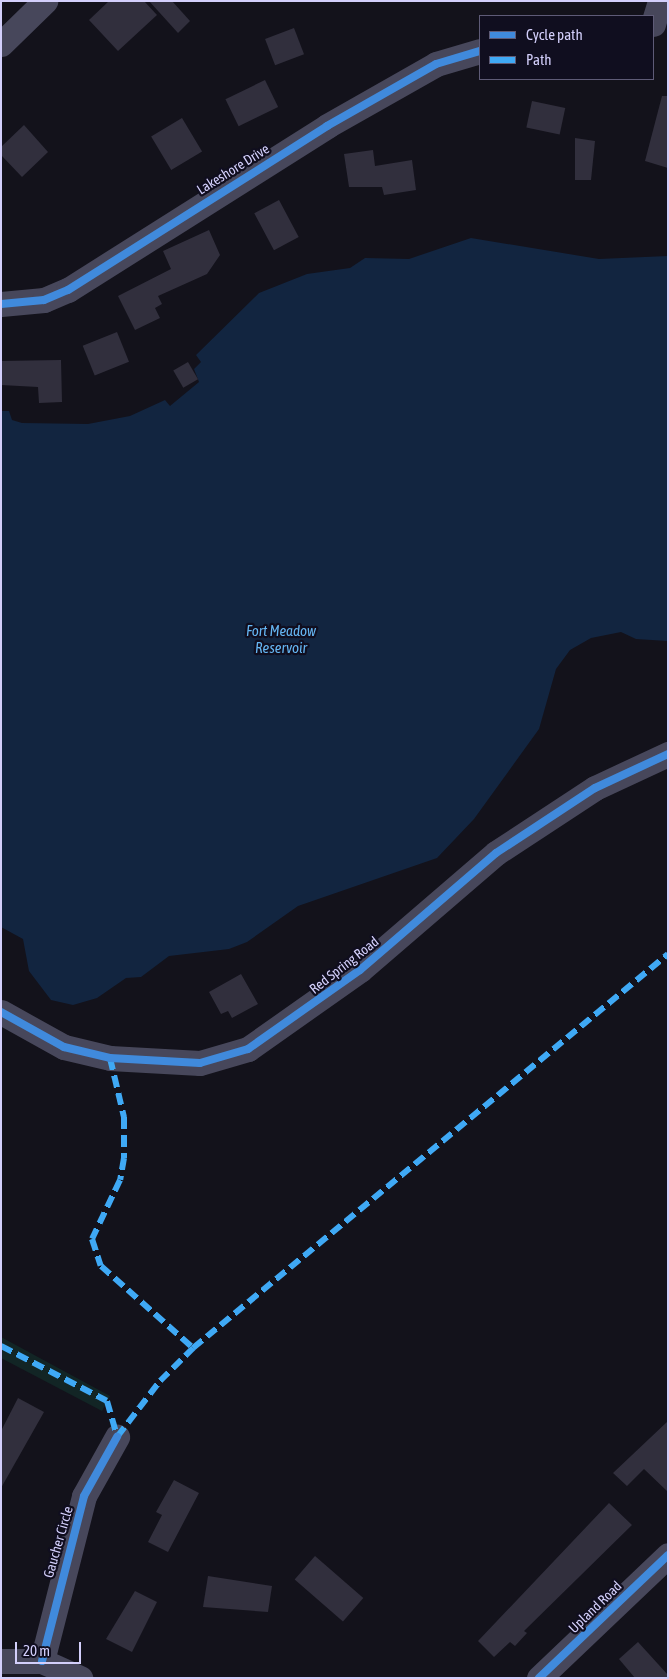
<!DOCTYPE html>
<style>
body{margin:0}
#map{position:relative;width:669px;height:1679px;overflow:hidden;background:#13121b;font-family:"Asap Condensed",sans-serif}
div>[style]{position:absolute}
.green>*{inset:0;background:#122525}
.water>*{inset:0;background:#122540}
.building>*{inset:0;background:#312f3d;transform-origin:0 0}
.minor>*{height:25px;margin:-12.5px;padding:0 12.5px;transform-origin:12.5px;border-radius:12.5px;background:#47475b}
.quiet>*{height:6px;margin-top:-3px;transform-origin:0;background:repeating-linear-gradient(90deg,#3fa9f5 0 12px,transparent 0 18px)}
.cycleway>*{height:8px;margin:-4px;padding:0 4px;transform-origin:4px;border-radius:4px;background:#408adc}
span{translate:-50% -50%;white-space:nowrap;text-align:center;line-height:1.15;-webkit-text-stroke:4.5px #100e1f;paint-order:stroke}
.street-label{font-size:14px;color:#d3cffb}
.water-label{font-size:15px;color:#65b6f3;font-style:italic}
.frame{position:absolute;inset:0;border:2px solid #d3cffb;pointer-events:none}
.legend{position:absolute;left:479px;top:15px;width:175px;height:65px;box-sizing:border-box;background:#100e1f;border:1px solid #5e5b77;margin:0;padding:6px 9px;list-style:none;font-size:15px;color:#d3cffb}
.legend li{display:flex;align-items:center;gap:10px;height:25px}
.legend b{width:25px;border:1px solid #5e5b77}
.scale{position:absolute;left:15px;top:1642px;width:66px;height:22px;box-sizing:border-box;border:2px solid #d3cffb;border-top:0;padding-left:6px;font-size:15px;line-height:18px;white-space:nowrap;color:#d3cffb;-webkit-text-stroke:4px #100e1f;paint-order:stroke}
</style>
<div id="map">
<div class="green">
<div style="clip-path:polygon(1px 1337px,110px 1396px,102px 1411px,1px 1358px)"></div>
</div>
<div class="water">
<div style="clip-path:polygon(471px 238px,599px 259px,668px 256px,668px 641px,636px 639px,621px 632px,591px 638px,570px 650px,556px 669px,539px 729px,474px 819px,437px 858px,298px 906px,247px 942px,229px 949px,169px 956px,141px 977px,126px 978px,97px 998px,73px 1005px,51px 1000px,29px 971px,23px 939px,1px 927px,1px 411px,9px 411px,12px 420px,22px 423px,88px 424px,130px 416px,165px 400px,170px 406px,199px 382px,194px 369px,201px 362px,196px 355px,259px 293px,307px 274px,350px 268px,365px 258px,409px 259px)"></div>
</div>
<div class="building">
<div style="clip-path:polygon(109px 1px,144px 1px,157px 15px,118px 51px,89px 20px)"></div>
<div style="clip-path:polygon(149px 1px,172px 1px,190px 21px,178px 33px)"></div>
<div style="left:294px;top:28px;width:28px;height:31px;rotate:69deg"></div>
<div style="left:265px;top:80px;width:30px;height:44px;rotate:64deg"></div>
<div style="clip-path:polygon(662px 96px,668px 96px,668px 168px,645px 161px)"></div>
<div style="left:532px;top:101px;width:34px;height:27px;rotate:12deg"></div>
<div style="left:182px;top:118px;width:39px;height:36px;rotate:59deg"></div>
<div style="clip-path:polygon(24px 125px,48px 152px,22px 177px,1px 155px,1px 147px)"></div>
<div style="clip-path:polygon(575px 138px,595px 141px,591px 180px,575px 180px)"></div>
<div style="clip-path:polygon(373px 150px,375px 166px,412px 160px,416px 190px,384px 195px,382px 187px,349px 187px,344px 154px)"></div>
<div style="left:279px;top:200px;width:42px;height:28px;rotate:62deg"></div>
<div style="clip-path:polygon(209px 230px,220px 255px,207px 274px,158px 296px,162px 304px,155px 308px,160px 318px,135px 330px,118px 296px,171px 269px,163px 251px)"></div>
<div style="left:117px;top:332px;width:32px;height:37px;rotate:68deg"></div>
<div style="clip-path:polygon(61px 360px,62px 402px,39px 403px,38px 387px,1px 385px,1px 361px)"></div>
<div style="left:188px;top:362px;width:20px;height:17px;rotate:60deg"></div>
<div style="clip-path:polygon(241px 974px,258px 1004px,232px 1018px,228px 1011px,221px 1014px,209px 992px)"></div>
<div style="clip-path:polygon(18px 1398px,44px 1412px,1px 1488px,1px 1431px)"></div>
<div style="clip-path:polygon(668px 1421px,668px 1492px,644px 1469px,627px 1486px,613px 1473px)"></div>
<div style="clip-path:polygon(174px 1480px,199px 1493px,168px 1552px,148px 1542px,162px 1515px,156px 1512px)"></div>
<div style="clip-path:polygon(609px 1503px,632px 1525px,524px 1631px,527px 1633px,515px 1646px,510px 1642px,494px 1657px,478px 1641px)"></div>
<div style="left:315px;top:1556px;width:64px;height:31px;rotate:41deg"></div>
<div style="clip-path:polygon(208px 1576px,272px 1586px,268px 1612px,203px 1607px)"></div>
<div style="clip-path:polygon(135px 1591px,157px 1602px,132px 1652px,106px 1639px)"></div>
<div style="clip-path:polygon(638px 1642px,668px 1675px,668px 1678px,635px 1678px,619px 1659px)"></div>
</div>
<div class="minor">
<div style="left:653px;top:24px;width:24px;rotate:-73deg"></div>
<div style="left:1px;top:44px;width:62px;rotate:-44.3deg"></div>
<div style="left:1px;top:304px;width:43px;rotate:-5.3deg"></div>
<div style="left:44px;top:300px;width:26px;rotate:-23deg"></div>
<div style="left:68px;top:290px;width:307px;rotate:-32.3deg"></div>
<div style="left:327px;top:126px;width:125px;rotate:-29.6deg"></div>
<div style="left:436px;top:64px;width:46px;rotate:-16.5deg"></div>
<div style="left:1px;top:1012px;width:72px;rotate:29.1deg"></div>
<div style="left:64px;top:1047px;width:47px;rotate:13.4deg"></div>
<div style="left:110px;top:1058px;width:90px;rotate:3.2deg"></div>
<div style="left:200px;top:1063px;width:50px;rotate:-16.3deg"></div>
<div style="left:248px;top:1049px;width:137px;rotate:-35.2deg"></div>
<div style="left:360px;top:970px;width:179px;rotate:-40.7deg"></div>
<div style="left:496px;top:853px;width:118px;rotate:-33.3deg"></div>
<div style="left:595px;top:788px;width:81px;rotate:-25deg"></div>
<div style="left:1px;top:1661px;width:41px"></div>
<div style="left:42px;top:1661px;width:42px;rotate:24.1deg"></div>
<div style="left:42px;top:1661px;width:170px;rotate:-75.7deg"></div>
<div style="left:84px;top:1496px;width:68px;rotate:-60.8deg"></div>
<div style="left:539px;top:1678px;width:178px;rotate:-43.6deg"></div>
</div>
<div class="quiet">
<div style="left:110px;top:1058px;width:61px;rotate:76.7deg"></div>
<div style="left:124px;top:1117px;width:41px;rotate:90deg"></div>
<div style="left:124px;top:1158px;width:22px;rotate:100deg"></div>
<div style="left:120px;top:1180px;width:65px;rotate:115.4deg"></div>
<div style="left:92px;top:1239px;width:28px;rotate:72deg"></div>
<div style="left:101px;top:1266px;width:123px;rotate:41.7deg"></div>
<div style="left:1px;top:1346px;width:119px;rotate:27.4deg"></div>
<div style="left:107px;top:1401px;width:37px;rotate:74deg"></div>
<div style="left:117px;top:1437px;width:71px;rotate:-52.5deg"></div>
<div style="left:160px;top:1381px;width:47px;rotate:-45deg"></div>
<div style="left:193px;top:1348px;width:617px;rotate:-39.67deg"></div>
</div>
<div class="cycleway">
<div style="left:1px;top:304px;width:43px;rotate:-5.3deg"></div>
<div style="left:44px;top:300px;width:26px;rotate:-23deg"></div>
<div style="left:68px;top:290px;width:307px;rotate:-32.3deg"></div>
<div style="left:327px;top:126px;width:125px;rotate:-29.6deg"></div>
<div style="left:436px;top:64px;width:46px;rotate:-16.5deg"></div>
<div style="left:1px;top:1012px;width:72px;rotate:29.1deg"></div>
<div style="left:64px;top:1047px;width:47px;rotate:13.4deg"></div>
<div style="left:110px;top:1058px;width:90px;rotate:3.2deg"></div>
<div style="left:200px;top:1063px;width:50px;rotate:-16.3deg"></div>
<div style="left:248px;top:1049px;width:137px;rotate:-35.2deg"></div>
<div style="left:360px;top:970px;width:179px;rotate:-40.7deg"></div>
<div style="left:496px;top:853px;width:118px;rotate:-33.3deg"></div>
<div style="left:595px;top:788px;width:81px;rotate:-25deg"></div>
<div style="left:42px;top:1661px;width:170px;rotate:-75.7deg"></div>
<div style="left:84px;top:1496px;width:68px;rotate:-60.8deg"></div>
<div style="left:539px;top:1678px;width:178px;rotate:-43.6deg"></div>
</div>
<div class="street-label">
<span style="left:233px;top:169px;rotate:-32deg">Lakeshore Drive</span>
<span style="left:344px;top:965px;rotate:-38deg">Red Spring Road</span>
<span style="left:58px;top:1542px;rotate:-74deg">Gaucher Circle</span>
<span style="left:595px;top:1607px;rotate:-44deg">Upland Road</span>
</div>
<div class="water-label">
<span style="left:281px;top:639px">Fort Meadow<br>Reservoir</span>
</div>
<div class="frame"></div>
<ul class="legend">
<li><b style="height:6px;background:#408adc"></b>Cycle path</li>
<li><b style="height:6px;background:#3fa9f5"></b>Path</li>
</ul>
<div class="scale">20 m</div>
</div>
